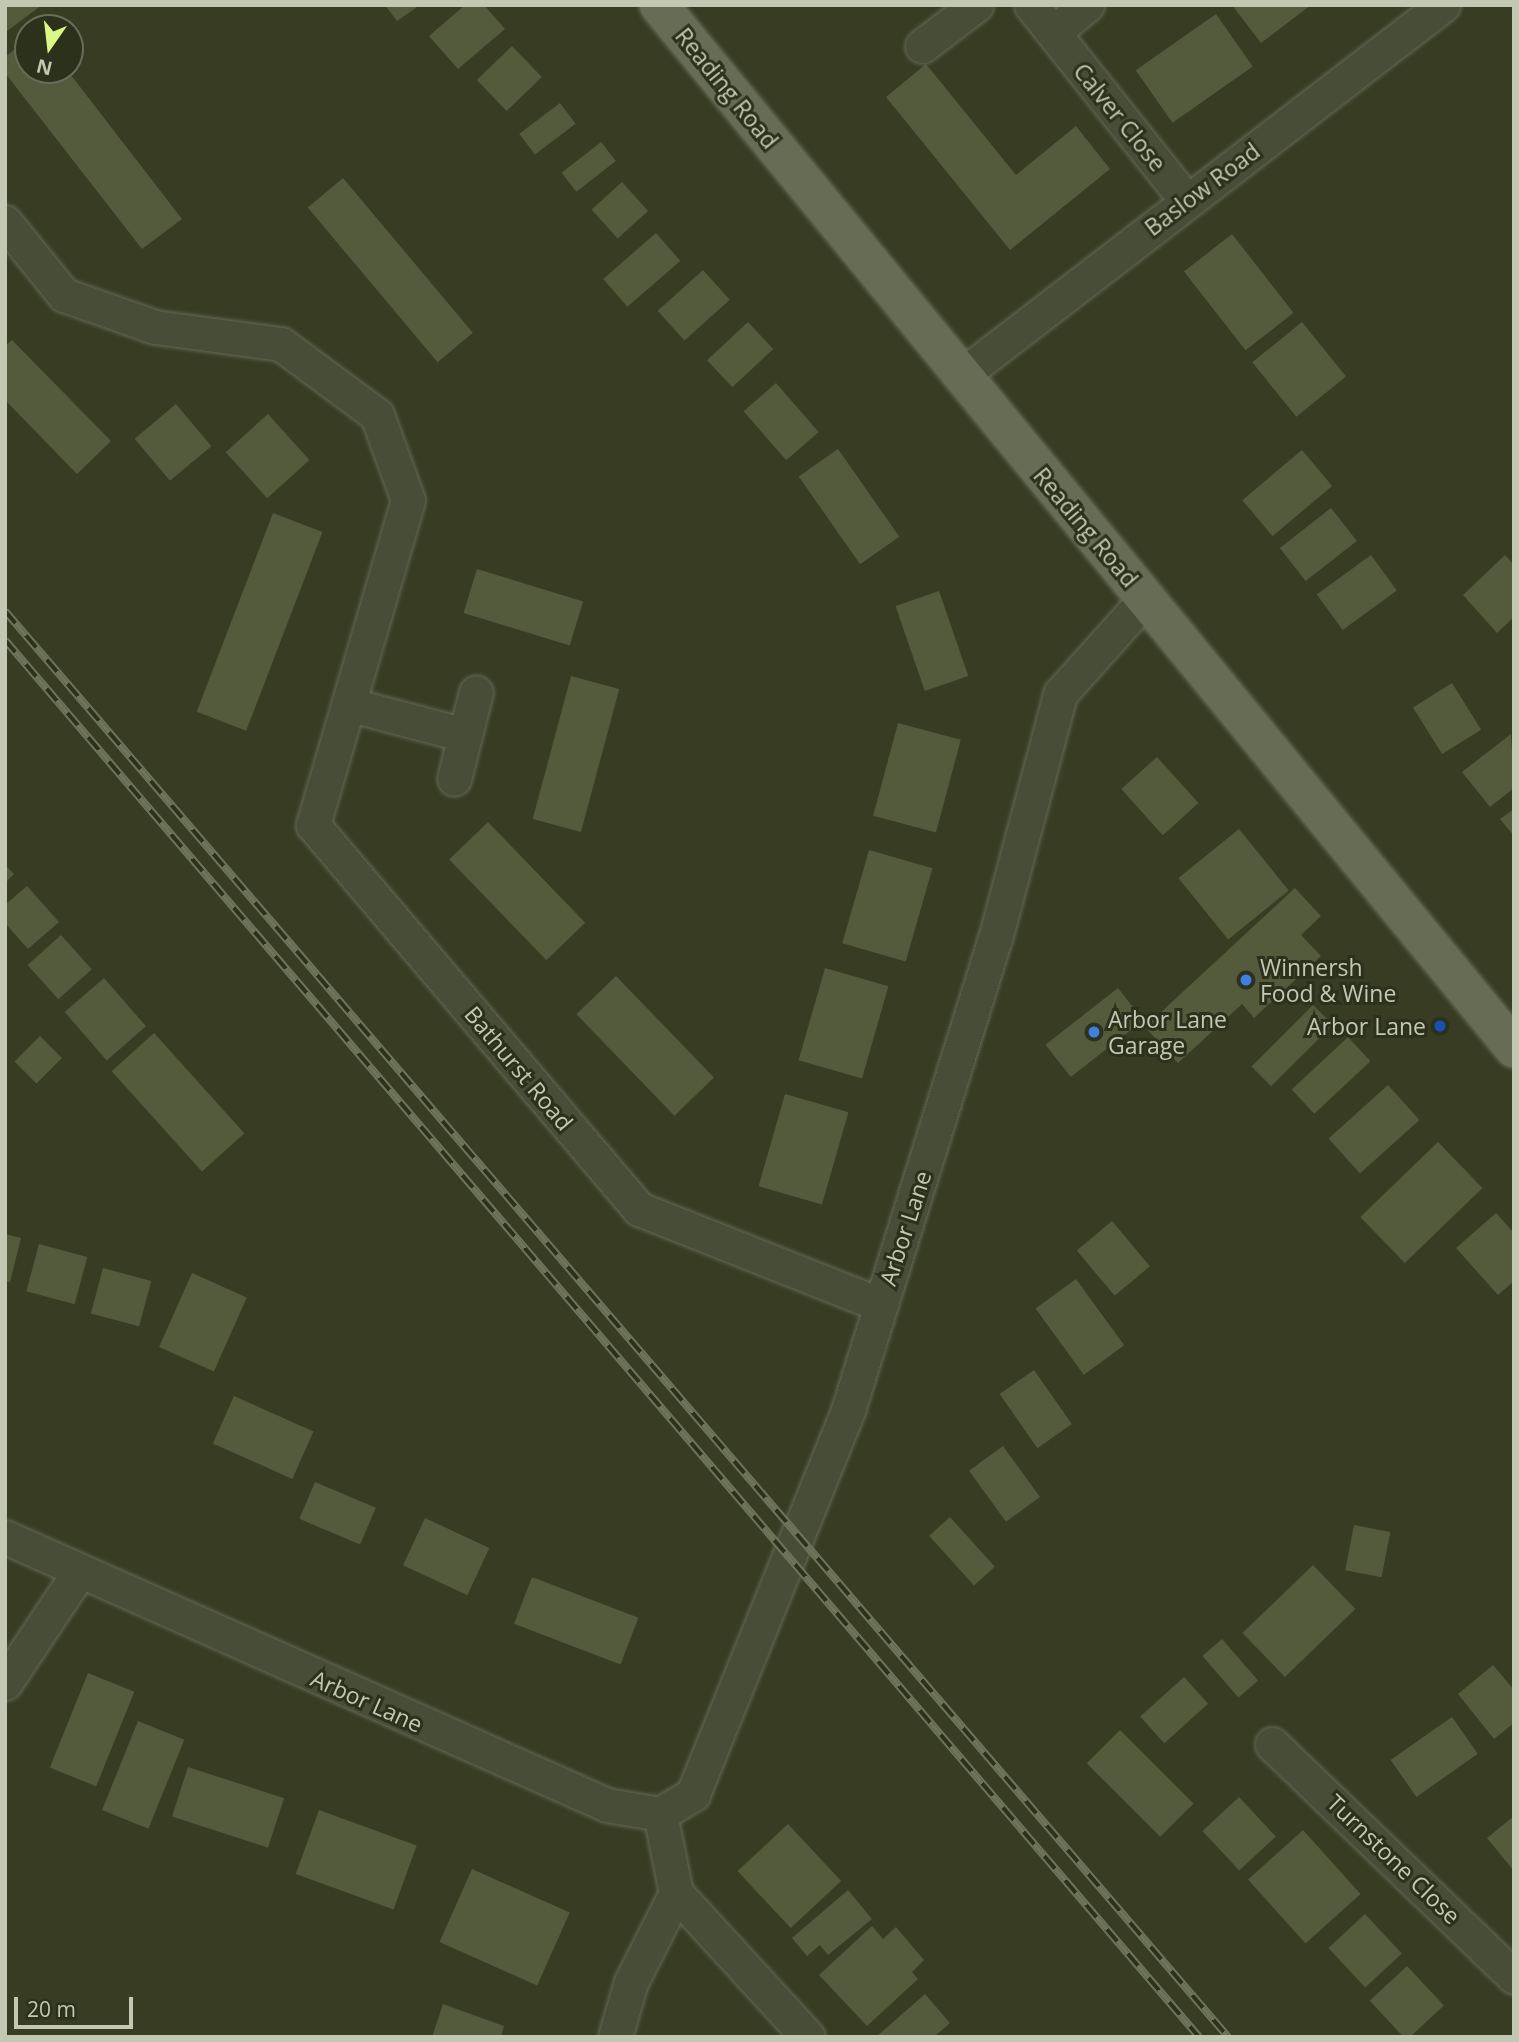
<!DOCTYPE html>
<style>
body{margin:0}
#map{position:relative;width:1519px;height:2042px;overflow:hidden;background:#373c23;font-family:"Open Sans",sans-serif}
div>[style]{position:absolute}
.building>*{inset:0;background:#545b3c;transform-origin:0 0}
.roads{filter:drop-shadow(0 0 2px #656a55) drop-shadow(0 0 2px #656a55)}
.minor>*{height:33px;margin:-16.5px;padding:0 16.5px;transform-origin:16.5px;border-radius:16.5px;background:#474d37}
.primary>*{height:38px;margin:-19px;padding:0 19px;transform-origin:19px;border-radius:19px;background:#676d55}
.rail>*{height:8px;margin-top:-4px;transform-origin:0;background:repeating-linear-gradient(90deg,#2c311c 0 16px,#6d7459 0 32px);box-sizing:border-box;border-block:2px solid #6d7459}
.dots>*{width:19px;height:19px;translate:-50% -50%;box-sizing:border-box;border:4px solid #2c311c;border-radius:50%}
span{translate:-50% -50%;white-space:nowrap;text-align:center;line-height:1.15;-webkit-text-stroke:6px #2c311c;paint-order:stroke}
.street-label{font-size:23px;color:#c2c8b2}
.poi-label{font-size:23px;color:#c2c8b2}
.left{translate:0 -50%;text-align:left}
.right{translate:-100% -50%;text-align:right}
.frame{position:absolute;inset:0;border:7px solid #c2c8b2;pointer-events:none}
.north{position:absolute;left:14px;top:14px;width:70px;height:70px;box-sizing:border-box;background:#2c311c;border:2px solid #686d58;border-radius:50%;rotate:194deg;font-size:19px;font-weight:700;line-height:28px;text-align:center;color:#c2c8b2}
.north::after{content:'';display:block;margin:auto;width:24px;height:32px;background:#daf887;clip-path:polygon(50% 0,100% 100%,50% 72%,0 100%)}
.scale{position:absolute;left:14px;top:1997px;width:119px;height:32px;box-sizing:border-box;border:4px solid #c2c8b2;border-top:0;padding-left:9px;font-size:21px;line-height:24px;white-space:nowrap;color:#c2c8b2;-webkit-text-stroke:5px #2c311c;paint-order:stroke}
</style>
<div id="map">
<div class="building">
<div style="clip-path:polygon(5px 5px,42px 5px,7px 31px)"></div>
<div style="clip-path:polygon(385px 5px,420px 5px,397px 21px)"></div>
<div style="clip-path:polygon(465px 5px,484px 5px,505px 29px,458px 69px,429px 36px)"></div>
<div style="clip-path:polygon(1232px 5px,1311px 5px,1261px 43px)"></div>
<div style="left:1216px;top:14px;width:64px;height:98px;rotate:55deg"></div>
<div style="clip-path:polygon(28px 39px,28px 70px,67px 70px,182px 219px,142px 249px,5px 73px,5px 57px)"></div>
<div style="left:512px;top:46px;width:43px;height:49px;rotate:46deg"></div>
<div style="clip-path:polygon(926px 64px,1016px 175px,1076px 126px,1110px 169px,1010px 250px,886px 97px)"></div>
<div style="left:560px;top:103px;width:26px;height:51px;rotate:53deg"></div>
<div style="left:601px;top:142px;width:24px;height:50px;rotate:52deg"></div>
<div style="left:343px;top:178px;width:202px;height:46px;rotate:50deg"></div>
<div style="left:622px;top:182px;width:39px;height:41px;rotate:48deg"></div>
<div style="left:656px;top:233px;width:37px;height:70px;rotate:49deg"></div>
<div style="left:1232px;top:234px;width:100px;height:61px;rotate:52deg"></div>
<div style="left:703px;top:270px;width:40px;height:61px;rotate:48deg"></div>
<div style="left:748px;top:322px;width:37px;height:56px;rotate:47deg"></div>
<div style="left:1302px;top:322px;width:70px;height:64px;rotate:51deg"></div>
<div style="clip-path:polygon(12px 340px,111px 441px,77px 474px,5px 400px,5px 346px)"></div>
<div style="left:776px;top:383px;width:65px;height:43px;rotate:49deg"></div>
<div style="left:176px;top:404px;width:55px;height:54px;rotate:50deg"></div>
<div style="left:268px;top:414px;width:62px;height:57px;rotate:48deg"></div>
<div style="left:838px;top:449px;width:107px;height:48px;rotate:55deg"></div>
<div style="left:1302px;top:450px;width:47px;height:78px;rotate:50deg"></div>
<div style="left:1331px;top:508px;width:42px;height:65px;rotate:52deg"></div>
<div style="left:273px;top:513px;width:53px;height:213px;rotate:21deg"></div>
<div style="left:1371px;top:555px;width:44px;height:67px;rotate:54deg"></div>
<div style="clip-path:polygon(1505px 555px,1514px 565px,1514px 617px,1497px 633px,1463px 595px)"></div>
<div style="left:477px;top:569px;width:111px;height:46px;rotate:17deg"></div>
<div style="left:939px;top:591px;width:90px;height:46px;rotate:71deg"></div>
<div style="left:571px;top:676px;width:50px;height:148px;rotate:15deg"></div>
<div style="left:1452px;top:683px;width:55px;height:46px;rotate:58deg"></div>
<div style="left:898px;top:723px;width:65px;height:96px;rotate:15deg"></div>
<div style="clip-path:polygon(1511px 734px,1514px 788px,1490px 807px,1462px 772px)"></div>
<div style="left:1157px;top:757px;width:62px;height:48px;rotate:48deg"></div>
<div style="clip-path:polygon(1514px 809px,1514px 836px,1500px 819px)"></div>
<div style="left:488px;top:822px;width:140px;height:54px;rotate:46deg"></div>
<div style="left:1239px;top:829px;width:79px;height:78px;rotate:51deg"></div>
<div style="left:869px;top:850px;width:66px;height:97px;rotate:16deg"></div>
<div style="clip-path:polygon(5px 865px,14px 874px,5px 883px)"></div>
<div style="clip-path:polygon(27px 886px,59px 922px,28px 949px,5px 923px,5px 905px)"></div>
<div style="clip-path:polygon(1295px 888px,1321px 916px,1301px 935px,1321px 956px,1254px 1018px,1242px 1004px,1178px 1063px,1145px 1027px)"></div>
<div style="left:61px;top:935px;width:46px;height:45px;rotate:48deg"></div>
<div style="left:825px;top:968px;width:66px;height:96px;rotate:16deg"></div>
<div style="left:616px;top:976px;width:141px;height:55px;rotate:46deg"></div>
<div style="left:104px;top:978px;width:64px;height:52px;rotate:49deg"></div>
<div style="left:1118px;top:988px;width:41px;height:92px;rotate:52deg"></div>
<div style="left:1313px;top:1005px;width:28px;height:87px;rotate:45deg"></div>
<div style="left:154px;top:1033px;width:135px;height:57px;rotate:48deg"></div>
<div style="left:40px;top:1036px;width:31px;height:36px;rotate:45deg"></div>
<div style="left:1348px;top:1037px;width:33px;height:77px;rotate:47deg"></div>
<div style="left:1388px;top:1085px;width:47px;height:80px;rotate:48deg"></div>
<div style="left:785px;top:1094px;width:66px;height:96px;rotate:16deg"></div>
<div style="left:1438px;top:1142px;width:64px;height:108px;rotate:46deg"></div>
<div style="clip-path:polygon(1496px 1213px,1514px 1233px,1514px 1281px,1498px 1295px,1456px 1248px)"></div>
<div style="left:1112px;top:1221px;width:59px;height:46px;rotate:50deg"></div>
<div style="clip-path:polygon(5px 1234px,21px 1238px,10px 1282px,5px 1281px)"></div>
<div style="left:39px;top:1244px;width:50px;height:49px;rotate:15deg"></div>
<div style="left:103px;top:1268px;width:50px;height:47px;rotate:15deg"></div>
<div style="left:192px;top:1273px;width:60px;height:81px;rotate:24deg"></div>
<div style="left:1076px;top:1279px;width:82px;height:50px;rotate:54deg"></div>
<div style="left:1034px;top:1370px;width:66px;height:42px;rotate:55deg"></div>
<div style="left:234px;top:1396px;width:87px;height:52px;rotate:24deg"></div>
<div style="left:1003px;top:1446px;width:63px;height:42px;rotate:54deg"></div>
<div style="left:315px;top:1482px;width:66px;height:40px;rotate:23deg"></div>
<div style="left:950px;top:1517px;width:67px;height:28px;rotate:48deg"></div>
<div style="left:425px;top:1518px;width:71px;height:52px;rotate:25deg"></div>
<div style="left:1354px;top:1525px;width:37px;height:46px;rotate:11deg"></div>
<div style="left:1313px;top:1565px;width:61px;height:98px;rotate:46deg"></div>
<div style="left:532px;top:1577px;width:114px;height:50px;rotate:21deg"></div>
<div style="left:1222px;top:1639px;width:55px;height:26px;rotate:49deg"></div>
<div style="clip-path:polygon(1493px 1665px,1514px 1690px,1514px 1723px,1494px 1739px,1458px 1694px)"></div>
<div style="left:88px;top:1673px;width:50px;height:102px;rotate:22deg"></div>
<div style="left:1184px;top:1677px;width:36px;height:59px;rotate:48deg"></div>
<div style="left:1452px;top:1717px;width:45px;height:75px;rotate:55deg"></div>
<div style="left:138px;top:1721px;width:50px;height:96px;rotate:22deg"></div>
<div style="left:1120px;top:1730px;width:104px;height:47px;rotate:45deg"></div>
<div style="left:188px;top:1767px;width:101px;height:52px;rotate:18deg"></div>
<div style="left:1239px;top:1797px;width:54px;height:50px;rotate:47deg"></div>
<div style="left:319px;top:1810px;width:104px;height:68px;rotate:20deg"></div>
<div style="clip-path:polygon(1514px 1816px,1514px 1871px,1487px 1838px)"></div>
<div style="left:788px;top:1824px;width:78px;height:69px;rotate:47deg"></div>
<div style="left:1303px;top:1830px;width:86px;height:74px;rotate:48deg"></div>
<div style="left:472px;top:1869px;width:107px;height:80px;rotate:24deg"></div>
<div style="clip-path:polygon(848px 1890px,872px 1919px,828px 1955px,820px 1945px,807px 1956px,792px 1938px)"></div>
<div style="left:1365px;top:1914px;width:54px;height:50px;rotate:47deg"></div>
<div style="clip-path:polygon(872px 1926px,883px 1939px,896px 1927px,924px 1960px,912px 1972px,918px 1979px,867px 2026px,819px 1975px)"></div>
<div style="left:1407px;top:1966px;width:54px;height:51px;rotate:47deg"></div>
<div style="clip-path:polygon(925px 1994px,950px 2023px,934px 2037px,876px 2037px)"></div>
<div style="clip-path:polygon(443px 2004px,504px 2026px,501px 2037px,432px 2037px)"></div>
</div>
<div class="roads">
<div class="minor">
<div style="left:1031px;top:5px;width:251px;rotate:51.5deg"></div>
<div style="left:1054px;top:32px;width:43px;rotate:-39.3deg"></div>
<div style="left:922px;top:46px;width:68px;rotate:-37.2deg"></div>
<div style="left:5px;top:222px;width:94px;rotate:51.1deg"></div>
<div style="left:64px;top:295px;width:96px;rotate:19.4deg"></div>
<div style="left:155px;top:327px;width:127px;rotate:7.7deg"></div>
<div style="left:281px;top:344px;width:119px;rotate:36.5deg"></div>
<div style="left:377px;top:415px;width:90px;rotate:70deg"></div>
<div style="left:408px;top:500px;width:339px;rotate:106.3deg"></div>
<div style="left:313px;top:825px;width:504px;rotate:49.67deg"></div>
<div style="left:639px;top:1209px;width:260px;rotate:21.6deg"></div>
<div style="left:962px;top:375px;width:607px;rotate:-37.57deg"></div>
<div style="left:351px;top:705px;width:118px;rotate:14.7deg"></div>
<div style="left:465px;top:735px;width:45px;rotate:104deg"></div>
<div style="left:465px;top:735px;width:44px;rotate:-75.7deg"></div>
<div style="left:5px;top:1537px;width:659px;rotate:24deg"></div>
<div style="left:607px;top:1805px;width:54px;rotate:9.6deg"></div>
<div style="left:660px;top:1814px;width:39px;rotate:-31deg"></div>
<div style="left:693px;top:1794px;width:417px;rotate:-68deg"></div>
<div style="left:849px;top:1407px;width:490px;rotate:-72.7deg"></div>
<div style="left:995px;top:939px;width:253px;rotate:-75.1deg"></div>
<div style="left:1060px;top:694px;width:129px;rotate:-48.1deg"></div>
<div style="left:5px;top:1683px;width:133px;rotate:-56.3deg"></div>
<div style="left:1272px;top:1744px;width:336px;rotate:43.9deg"></div>
<div style="left:676px;top:1893px;width:195px;rotate:47.5deg"></div>
<div style="left:615px;top:2037px;width:57px;rotate:-73.8deg"></div>
<div style="left:631px;top:1982px;width:100px;rotate:-63.2deg"></div>
<div style="left:676px;top:1893px;width:81px;rotate:-101.4deg"></div>
</div>
<div class="primary">
<div style="left:659px;top:5px;width:1349px;rotate:50.66deg"></div>
</div>
</div>
<div class="rail">
<div style="left:5px;top:611px;width:1879px;rotate:49.38deg"></div>
<div style="left:5px;top:640px;width:1838px;rotate:49.48deg"></div>
</div>
<div class="dots">
<div style="left:1246px;top:980px;background:#3f7fe0"></div>
<div style="left:1440px;top:1026px;background:#1a4fb4"></div>
<div style="left:1094px;top:1032px;background:#3f7fe0"></div>
</div>
<div class="street-label">
<span style="left:727px;top:88px;rotate:51deg">Reading Road</span>
<span style="left:1120px;top:117px;rotate:51deg">Calver Close</span>
<span style="left:1202px;top:189px;rotate:-37deg">Baslow Road</span>
<span style="left:1086px;top:527px;rotate:50deg">Reading Road</span>
<span style="left:519px;top:1068px;rotate:50deg">Bathurst Road</span>
<span style="left:905px;top:1228px;rotate:-72deg">Arbor Lane</span>
<span style="left:367px;top:1701px;rotate:24deg">Arbor Lane</span>
<span style="left:1394px;top:1859px;rotate:44deg">Turnstone Close</span>
</div>
<div class="poi-label">
<span class="left" style="left:1260px;top:980px">Winnersh<br>Food &amp; Wine</span>
<span class="left" style="left:1108px;top:1032px">Arbor Lane<br>Garage</span>
<span class="right" style="left:1426px;top:1026px">Arbor Lane</span>
</div>
<div class="frame"></div>
<div class="north">N</div>
<div class="scale">20 m</div>
</div>
